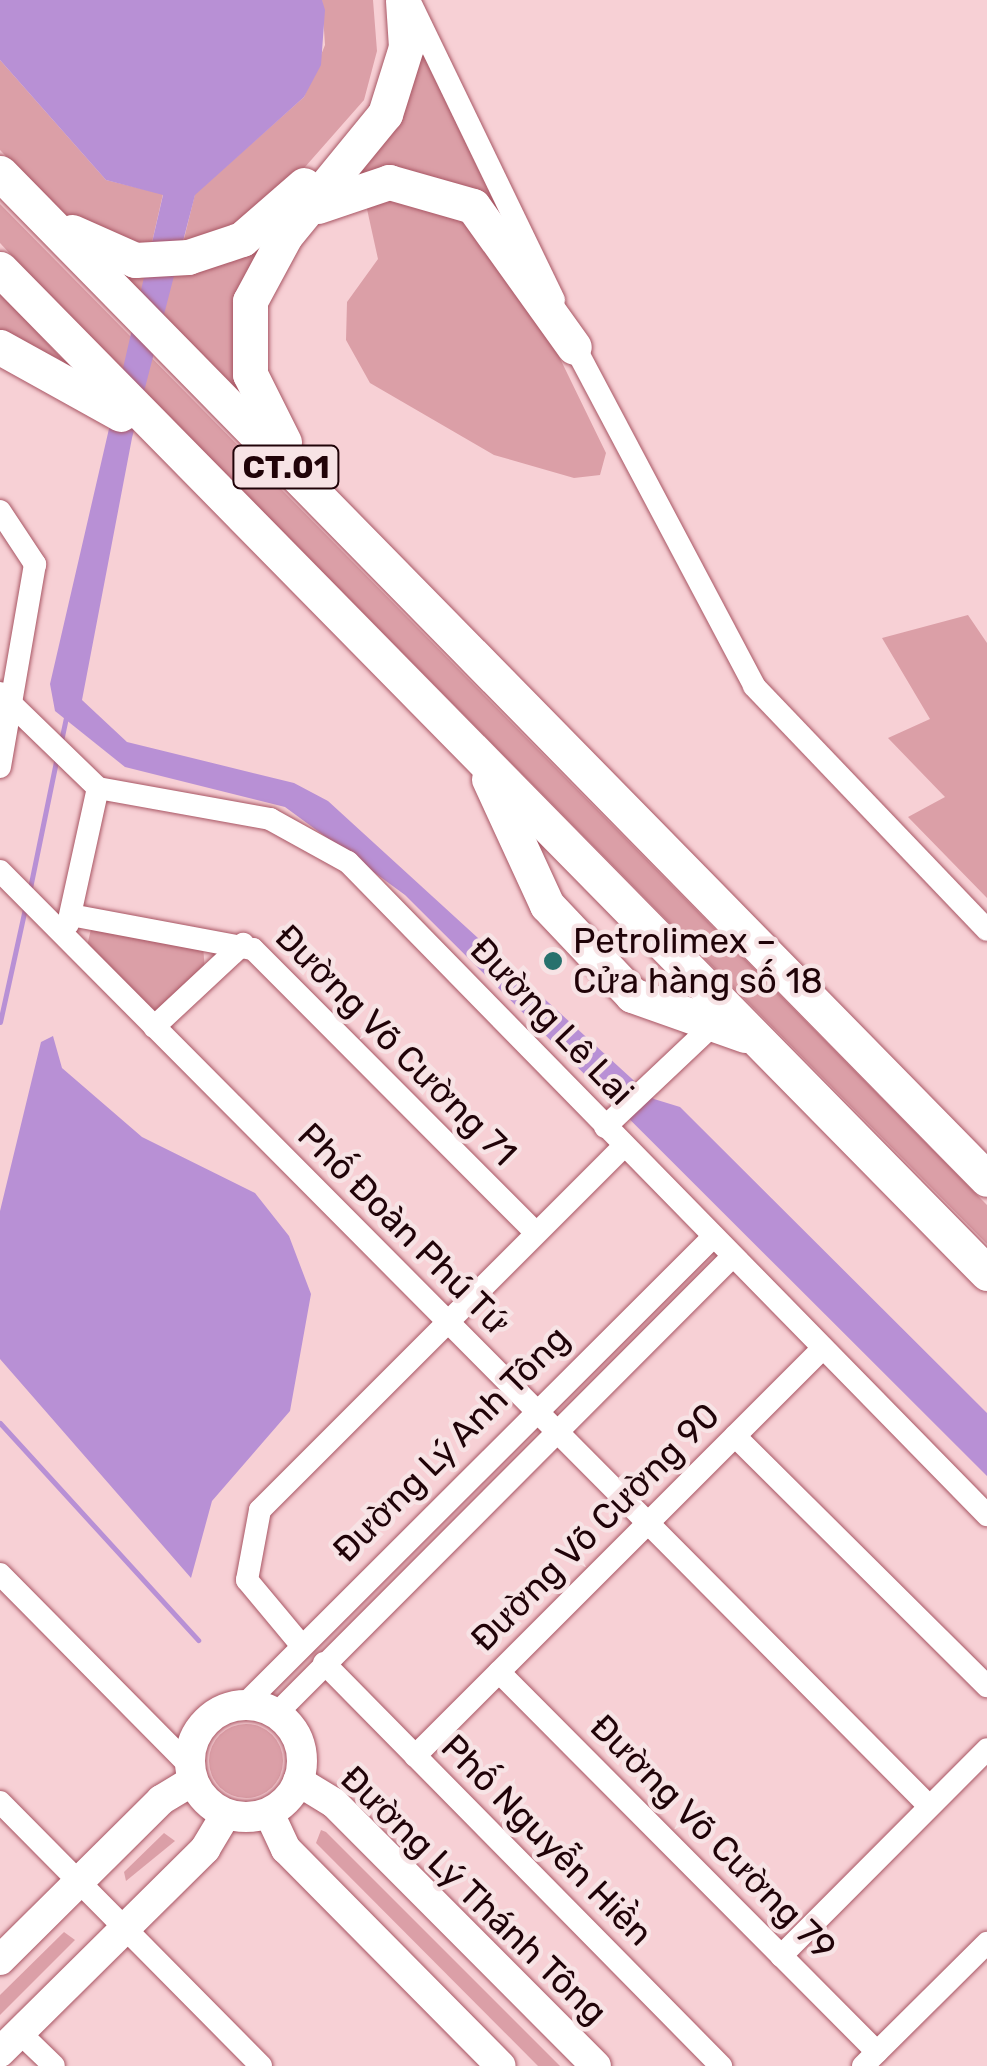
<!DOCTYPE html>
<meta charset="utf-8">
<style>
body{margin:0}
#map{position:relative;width:987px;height:2066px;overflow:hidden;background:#f7d0d5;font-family:Rubik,sans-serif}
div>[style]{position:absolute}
.green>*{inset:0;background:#db9fa7}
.round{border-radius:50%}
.water>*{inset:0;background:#b890d5}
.stream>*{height:5px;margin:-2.5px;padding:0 2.5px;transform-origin:2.5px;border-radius:2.5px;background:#b890d5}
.roads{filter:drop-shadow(0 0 2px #a85664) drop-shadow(0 0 2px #a85664)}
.minor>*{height:22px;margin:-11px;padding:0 11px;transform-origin:11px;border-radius:11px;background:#fff}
.major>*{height:30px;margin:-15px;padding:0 15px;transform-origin:15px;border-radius:15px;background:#fff}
.major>.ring{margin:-15px;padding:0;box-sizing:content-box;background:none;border:30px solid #fff;border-radius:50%}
.highway>*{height:35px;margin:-17.5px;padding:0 17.5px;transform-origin:17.5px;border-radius:17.5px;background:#fff}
.dots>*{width:28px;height:28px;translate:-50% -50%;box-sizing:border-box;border:5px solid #f7e3e5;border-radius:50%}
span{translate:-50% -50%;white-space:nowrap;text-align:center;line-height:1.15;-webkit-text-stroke:9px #f7e3e5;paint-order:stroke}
.shield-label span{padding:2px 8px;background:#f7e3e5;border:2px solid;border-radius:8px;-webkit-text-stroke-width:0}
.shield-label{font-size:32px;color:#200308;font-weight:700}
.poi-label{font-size:35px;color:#200308}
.left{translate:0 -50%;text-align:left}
.street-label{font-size:35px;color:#200308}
</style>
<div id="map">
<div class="green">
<div style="clip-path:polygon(322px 0,373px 0,377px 51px,364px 100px,268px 209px,182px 247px,195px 194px,304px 97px,325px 45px)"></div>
<div style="clip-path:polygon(423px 50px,511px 222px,356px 181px)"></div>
<div style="clip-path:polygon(0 60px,106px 180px,163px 194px,150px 251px,68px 220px,0 150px)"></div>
<div style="clip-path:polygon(390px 195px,462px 214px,533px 303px,606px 453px,600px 475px,574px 478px,494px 455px,370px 383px,346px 340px,347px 302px,378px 259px,365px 200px)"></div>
<div style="clip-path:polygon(0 204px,987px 1205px,987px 1244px,38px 284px,0 243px)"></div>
<div style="clip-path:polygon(282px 226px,246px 417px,97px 254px)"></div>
<div style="clip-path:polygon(0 292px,64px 361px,0 334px)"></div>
<div style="clip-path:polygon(968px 615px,987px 643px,987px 898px,908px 817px,945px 797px,888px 738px,930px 719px,882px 638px)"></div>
<div style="clip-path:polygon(91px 929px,203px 946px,205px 971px,159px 1012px,150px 1009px,87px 946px)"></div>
<div class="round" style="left:209px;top:1724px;width:74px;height:74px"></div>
<div style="clip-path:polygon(321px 1830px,326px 1832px,560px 2066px,538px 2066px,316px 1843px)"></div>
<div style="clip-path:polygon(164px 1833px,175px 1841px,126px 1881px,124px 1872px)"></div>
<div style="clip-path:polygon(64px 1932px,75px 1940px,0 2015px,0 1995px)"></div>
</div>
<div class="water">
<div style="clip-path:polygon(0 0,322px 0,325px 10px,321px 65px,304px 97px,195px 195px,132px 438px,82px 700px,127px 742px,294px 783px,328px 801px,654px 1099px,680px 1107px,987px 1413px,987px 1476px,405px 895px,285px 807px,125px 767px,55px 711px,50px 684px,163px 195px,106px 180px,0 60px)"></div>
<div style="clip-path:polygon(53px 1036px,62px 1068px,142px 1137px,255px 1193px,289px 1236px,311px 1294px,290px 1411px,212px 1501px,191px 1578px,0 1359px,0 1211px,41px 1042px)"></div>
</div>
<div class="stream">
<div style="left:61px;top:741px;width:25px;rotate:-78deg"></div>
<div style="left:30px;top:888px;width:134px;rotate:-78.4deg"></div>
<div style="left:0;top:1022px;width:117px;rotate:-77.6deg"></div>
<div style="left:0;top:1423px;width:294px;rotate:47.6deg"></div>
</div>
<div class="roads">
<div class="minor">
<div style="left:409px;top:0;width:333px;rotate:64.2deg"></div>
<div style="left:568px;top:334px;width:398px;rotate:62.1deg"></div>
<div style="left:754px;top:686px;width:337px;rotate:46.3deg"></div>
<div style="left:0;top:511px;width:64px;rotate:56.6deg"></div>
<div style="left:35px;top:564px;width:206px;rotate:99.8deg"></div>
<div style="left:0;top:693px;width:136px;rotate:44.1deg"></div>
<div style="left:98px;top:788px;width:175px;rotate:10.2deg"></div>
<div style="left:270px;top:819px;width:89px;rotate:28.9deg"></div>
<div style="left:348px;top:862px;width:914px;rotate:45.62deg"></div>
<div style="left:0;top:871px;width:1318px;rotate:45.18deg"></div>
<div style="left:76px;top:916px;width:180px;rotate:10.6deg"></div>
<div style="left:253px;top:949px;width:400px;rotate:45.1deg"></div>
<div style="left:68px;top:924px;width:139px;rotate:-77.6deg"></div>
<div style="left:154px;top:1027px;width:122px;rotate:-43deg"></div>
<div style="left:605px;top:1127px;width:150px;rotate:-43.4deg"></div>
<div style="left:735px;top:1436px;width:355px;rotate:44.8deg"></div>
<div style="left:0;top:1574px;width:270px;rotate:45.3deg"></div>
<div style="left:302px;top:1646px;width:86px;rotate:-129.8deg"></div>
<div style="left:247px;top:1580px;width:71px;rotate:-79.5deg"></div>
<div style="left:260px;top:1510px;width:513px;rotate:-45deg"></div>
<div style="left:324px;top:1663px;width:566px;rotate:45.43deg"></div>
<div style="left:499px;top:1672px;width:536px;rotate:45.15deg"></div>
<div style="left:244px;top:1705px;width:663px;rotate:-44.94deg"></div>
<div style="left:276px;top:1714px;width:646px;rotate:-45.06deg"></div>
<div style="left:415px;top:1756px;width:577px;rotate:-45deg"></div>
<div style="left:0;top:1802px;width:371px;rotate:45.3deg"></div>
<div style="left:781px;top:1956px;width:292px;rotate:-45.1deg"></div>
<div style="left:20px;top:2033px;width:47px;rotate:44.1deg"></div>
<div style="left:863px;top:2066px;width:175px;rotate:-44.8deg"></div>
</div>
<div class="major">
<div class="ring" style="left:190px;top:1705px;width:82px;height:82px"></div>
<div style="left:298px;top:1781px;width:42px;rotate:31.4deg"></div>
<div style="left:334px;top:1803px;width:371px;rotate:45.1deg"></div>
<div style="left:269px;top:1813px;width:40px;rotate:65deg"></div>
<div style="left:286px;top:1849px;width:305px;rotate:45.3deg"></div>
<div style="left:0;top:1960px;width:227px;rotate:-44.8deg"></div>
<div style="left:161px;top:1800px;width:37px;rotate:-31deg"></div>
<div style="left:0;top:2052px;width:289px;rotate:-44.7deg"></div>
<div style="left:205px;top:1849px;width:41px;rotate:-59deg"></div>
</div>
<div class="highway">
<div style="left:0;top:173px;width:1409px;rotate:45.55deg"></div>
<div style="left:318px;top:206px;width:75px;rotate:-18.7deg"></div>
<div style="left:389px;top:182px;width:87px;rotate:15.9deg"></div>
<div style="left:473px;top:206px;width:173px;rotate:54.4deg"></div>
<div style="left:72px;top:232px;width:69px;rotate:24deg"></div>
<div style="left:135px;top:260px;width:53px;rotate:-3.2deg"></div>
<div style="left:188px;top:257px;width:57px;rotate:-18.4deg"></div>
<div style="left:242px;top:239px;width:82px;rotate:-41.1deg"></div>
<div style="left:0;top:269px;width:1408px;rotate:45.49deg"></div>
<div style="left:0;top:347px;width:138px;rotate:29deg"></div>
<div style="left:284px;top:442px;width:76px;rotate:-116.6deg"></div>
<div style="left:250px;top:374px;width:73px;rotate:-90deg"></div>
<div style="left:250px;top:301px;width:74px;rotate:-61.7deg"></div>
<div style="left:285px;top:236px;width:158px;rotate:-50.7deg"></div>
<div style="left:385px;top:114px;width:70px;rotate:-72.6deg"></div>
<div style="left:406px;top:47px;width:47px;rotate:-93.7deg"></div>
<div style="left:489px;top:779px;width:139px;rotate:65.3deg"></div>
<div style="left:547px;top:905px;width:124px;rotate:46.6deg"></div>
<div style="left:632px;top:995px;width:120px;rotate:19.5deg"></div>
</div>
</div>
<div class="dots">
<div style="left:553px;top:961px;background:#27716d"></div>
</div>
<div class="shield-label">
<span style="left:286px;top:467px">CT.01</span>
</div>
<div class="poi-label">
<span class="left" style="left:573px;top:961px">Petrolimex –<br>Cửa hàng số 18</span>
</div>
<div class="street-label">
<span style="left:552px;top:1021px;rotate:46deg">Đường Lê Lai</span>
<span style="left:396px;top:1045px;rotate:45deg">Đường Võ Cường 71</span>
<span style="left:404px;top:1229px;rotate:45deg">Phố Đoàn Phú Tứ</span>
<span style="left:451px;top:1444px;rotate:-45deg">Đường Lý Anh Tông</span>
<span style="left:595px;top:1527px;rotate:-45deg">Đường Võ Cường 90</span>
<span style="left:713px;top:1837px;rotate:45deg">Đường Võ Cường 79</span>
<span style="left:547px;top:1840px;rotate:45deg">Phố Nguyễn Hiền</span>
<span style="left:474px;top:1895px;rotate:44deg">Đường Lý Thánh Tông</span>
</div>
</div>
